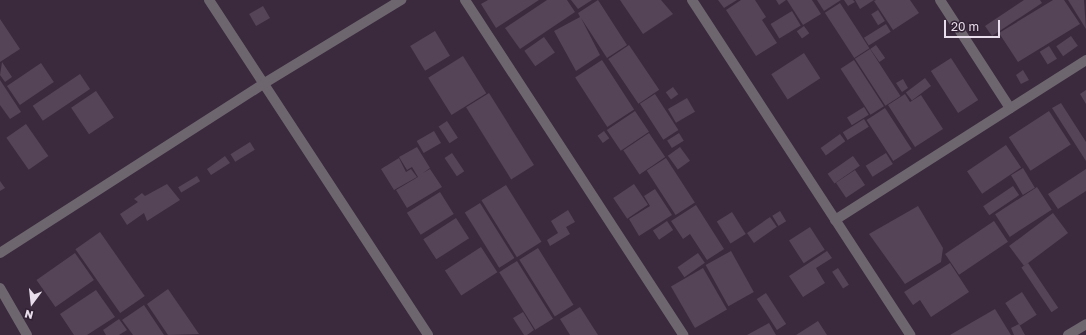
<!DOCTYPE html>
<style>
body{margin:0}
#map{position:relative;width:1086px;height:335px;overflow:hidden;background:#3b2a3d;font-family:"Golos Text",sans-serif}
div>[style]{position:absolute}
.building>*{inset:0;background:#554357;transform-origin:0 0}
.minor>*{height:10px;margin:-5px;padding:0 5px;transform-origin:5px;border-radius:5px;background:#6e666f}
span{translate:-50% -50%;white-space:nowrap;text-align:center;line-height:1.15;-webkit-text-stroke:3px #312033;paint-order:stroke}
.north{position:absolute;left:12px;top:283px;width:40px;height:40px;-webkit-text-stroke:3px #312033;paint-order:stroke;rotate:195deg;font-size:11px;font-weight:700;line-height:16px;text-align:center;color:#e8ddea}
.north::after{content:'';display:block;margin:auto;width:14px;height:18px;background:#e8ddea;clip-path:polygon(50% 0,100% 100%,50% 72%,0 100%)}
.scale{position:absolute;left:944px;top:20px;width:56px;height:18px;box-sizing:border-box;border:2px solid #e8ddea;border-top:0;padding-left:5px;font-size:12px;line-height:14px;white-space:nowrap;color:#e8ddea;-webkit-text-stroke:3px #312033;paint-order:stroke}
</style>
<div id="map">
<div class="building">
<div style="clip-path:polygon(488px 0,539px 0,496px 28px,481px 4px)"></div>
<div style="clip-path:polygon(547px 0,567px 0,575px 12px,520px 49px,505px 28px)"></div>
<div style="clip-path:polygon(571px 0,592px 0,578px 9px)"></div>
<div style="clip-path:polygon(598px 0,627px 45px,607px 58px,581px 18px,600px 55px,576px 71px,554px 31px,580px 17px,578px 13px)"></div>
<div style="clip-path:polygon(620px 0,661px 0,673px 14px,643px 34px)"></div>
<div style="clip-path:polygon(718px 0,737px 0,724px 8px)"></div>
<div style="clip-path:polygon(741px 0,755px 0,766px 17px,762px 20px,777px 43px,756px 56px,726px 10px)"></div>
<div style="clip-path:polygon(776px 0,786px 0,779px 5px)"></div>
<div style="clip-path:polygon(787px 0,812px 0,821px 14px,803px 25px)"></div>
<div style="clip-path:polygon(817px 0,841px 0,824px 11px)"></div>
<div style="clip-path:polygon(844px 0,853px 0,855px 2px,848px 6px)"></div>
<div style="clip-path:polygon(855px 0,874px 0,860px 9px)"></div>
<div style="clip-path:polygon(876px 0,910px 0,919px 13px,893px 30px,874px 1px)"></div>
<div style="clip-path:polygon(1024px 0,1040px 0,1042px 3px,992px 36px,985px 26px)"></div>
<div style="clip-path:polygon(1053px 0,1064px 0,1080px 24px,1018px 62px,999px 33px)"></div>
<div style="clip-path:polygon(1068px 0,1084px 0,1086px 29px)"></div>
<div style="left:840px;top:3px;width:54px;height:18px;rotate:57deg"></div>
<div style="left:263px;top:6px;width:14px;height:16px;rotate:60deg"></div>
<div style="left:878px;top:10px;width:13px;height:8px;rotate:58deg"></div>
<div style="left:792px;top:11px;width:17px;height:25px;rotate:59deg"></div>
<div style="clip-path:polygon(0 19px,20px 49px,0 62px)"></div>
<div style="left:886px;top:24px;width:9px;height:26px;rotate:58deg"></div>
<div style="left:804px;top:26px;width:9px;height:9px;rotate:54deg"></div>
<div style="left:435px;top:31px;width:29px;height:29px;rotate:59deg"></div>
<div style="left:1071px;top:36px;width:12px;height:18px;rotate:55deg"></div>
<div style="left:544px;top:37px;width:19px;height:24px;rotate:55deg"></div>
<div style="left:629px;top:45px;width:54px;height:25px;rotate:56deg"></div>
<div style="left:876px;top:45px;width:16px;height:7px;rotate:55deg"></div>
<div style="left:1049px;top:46px;width:15px;height:11px;rotate:58deg"></div>
<div style="left:870px;top:49px;width:56px;height:18px;rotate:57deg"></div>
<div style="left:804px;top:53px;width:30px;height:39px;rotate:57deg"></div>
<div style="left:463px;top:56px;width:44px;height:41px;rotate:58deg"></div>
<div style="left:951px;top:58px;width:50px;height:24px;rotate:57deg"></div>
<div style="left:602px;top:60px;width:59px;height:32px;rotate:57deg"></div>
<div style="left:854px;top:60px;width:55px;height:16px;rotate:57deg"></div>
<div style="clip-path:polygon(2px 62px,12px 77px,5px 82px,0 75px)"></div>
<div style="left:41px;top:63px;width:23px;height:41px;rotate:56deg"></div>
<div style="clip-path:polygon(1023px 70px,1029px 80px,1021px 84px,1016px 75px)"></div>
<div style="left:80px;top:74px;width:18px;height:57px;rotate:56deg"></div>
<div style="left:925px;top:78px;width:10px;height:24px;rotate:53deg"></div>
<div style="clip-path:polygon(903px 79px,908px 88px,902px 92px,896px 83px)"></div>
<div style="clip-path:polygon(0 80px,21px 112px,10px 119px,0 105px)"></div>
<div style="left:673px;top:87px;width:9px;height:9px;rotate:54deg"></div>
<div style="clip-path:polygon(1086px 90px,1086px 104px,1080px 94px)"></div>
<div style="left:96px;top:91px;width:32px;height:30px;rotate:56deg"></div>
<div style="left:489px;top:93px;width:85px;height:27px;rotate:58deg"></div>
<div style="left:655px;top:94px;width:43px;height:18px;rotate:57deg"></div>
<div style="clip-path:polygon(905px 94px,910px 102px,921px 95px,943px 129px,915px 147px,888px 105px)"></div>
<div style="left:687px;top:98px;width:16px;height:22px;rotate:60deg"></div>
<div style="clip-path:polygon(1061px 103px,1086px 142px,1086px 161px,1052px 108px)"></div>
<div style="left:864px;top:107px;width:9px;height:20px;rotate:58deg"></div>
<div style="left:885px;top:108px;width:49px;height:22px;rotate:57deg"></div>
<div style="left:635px;top:111px;width:25px;height:34px;rotate:56deg"></div>
<div style="left:1049px;top:111px;width:40px;height:48px;rotate:57deg"></div>
<div style="left:864px;top:119px;width:9px;height:25px;rotate:58deg"></div>
<div style="left:447px;top:121px;width:20px;height:10px;rotate:57deg"></div>
<div style="left:26px;top:124px;width:39px;height:24px;rotate:55deg"></div>
<div style="left:434px;top:131px;width:14px;height:20px;rotate:60deg"></div>
<div style="left:604px;top:131px;width:9px;height:8px;rotate:54deg"></div>
<div style="left:649px;top:133px;width:29px;height:31px;rotate:56deg"></div>
<div style="left:679px;top:133px;width:9px;height:14px;rotate:58deg"></div>
<div style="left:840px;top:134px;width:9px;height:24px;rotate:54deg"></div>
<div style="left:250px;top:142px;width:9px;height:23px;rotate:58deg"></div>
<div style="left:1006px;top:145px;width:27px;height:47px;rotate:56deg"></div>
<div style="clip-path:polygon(417px 147px,430px 168px,423px 173px,430px 169px,442px 187px,407px 208px,396px 190px,418px 177px,412px 167px,407px 170px,399px 157px)"></div>
<div style="left:680px;top:147px;width:17px;height:15px;rotate:54deg"></div>
<div style="left:452px;top:153px;width:22px;height:9px;rotate:56deg"></div>
<div style="left:886px;top:153px;width:13px;height:24px;rotate:58deg"></div>
<div style="clip-path:polygon(225px 156px,230px 163px,211px 175px,207px 169px)"></div>
<div style="left:853px;top:156px;width:12px;height:31px;rotate:55deg"></div>
<div style="clip-path:polygon(399px 158px,406px 172px,411px 169px,417px 177px,394px 190px,381px 169px)"></div>
<div style="left:666px;top:158px;width:53px;height:23px;rotate:57deg"></div>
<div style="left:1023px;top:168px;width:23px;height:14px;rotate:59deg"></div>
<div style="clip-path:polygon(1086px 169px,1086px 191px,1058px 209px,1048px 194px)"></div>
<div style="left:855px;top:170px;width:18px;height:23px;rotate:56deg"></div>
<div style="left:197px;top:176px;width:6px;height:22px;rotate:59deg"></div>
<div style="clip-path:polygon(0 181px,5px 188px,0 191px)"></div>
<div style="clip-path:polygon(167px 184px,180px 200px,147px 221px,144px 213px,127px 225px,120px 214px,138px 202px,134px 199px,142px 193px,145px 196px)"></div>
<div style="left:634px;top:184px;width:25px;height:25px;rotate:56deg"></div>
<div style="left:506px;top:185px;width:67px;height:29px;rotate:58deg"></div>
<div style="left:1013px;top:186px;width:11px;height:36px;rotate:56deg"></div>
<div style="left:1037px;top:187px;width:27px;height:50px;rotate:57deg"></div>
<div style="clip-path:polygon(655px 189px,672px 215px,639px 236px,629px 219px,650px 206px,644px 196px)"></div>
<div style="left:440px;top:192px;width:26px;height:39px;rotate:58deg"></div>
<div style="left:480px;top:203px;width:65px;height:18px;rotate:58deg"></div>
<div style="clip-path:polygon(696px 205px,724px 249px,707px 260px,690px 234px,683px 239px,671px 221px)"></div>
<div style="clip-path:polygon(918px 206px,943px 248px,941px 262px,905px 284px,869px 234px)"></div>
<div style="clip-path:polygon(568px 210px,575px 222px,566px 227px,570px 234px,550px 246px,547px 240px,558px 233px,551px 221px)"></div>
<div style="left:780px;top:211px;width:12px;height:9px;rotate:59deg"></div>
<div style="left:732px;top:212px;width:26px;height:18px;rotate:58deg"></div>
<div style="left:1053px;top:213px;width:25px;height:55px;rotate:53deg"></div>
<div style="left:770px;top:217px;width:12px;height:28px;rotate:55deg"></div>
<div style="left:456px;top:218px;width:24px;height:39px;rotate:57deg"></div>
<div style="left:667px;top:221px;width:11px;height:17px;rotate:56deg"></div>
<div style="left:994px;top:221px;width:25px;height:59px;rotate:56deg"></div>
<div style="left:810px;top:227px;width:27px;height:25px;rotate:57deg"></div>
<div style="left:100px;top:232px;width:78px;height:30px;rotate:55deg"></div>
<div style="left:481px;top:247px;width:30px;height:43px;rotate:57deg"></div>
<div style="left:538px;top:248px;width:67px;height:22px;rotate:58deg"></div>
<div style="left:731px;top:251px;width:47px;height:29px;rotate:61deg"></div>
<div style="clip-path:polygon(827px 251px,832px 258px,816px 268px,825px 283px,803px 297px,789px 276px)"></div>
<div style="left:75px;top:253px;width:33px;height:47px;rotate:55deg"></div>
<div style="left:698px;top:253px;width:12px;height:25px;rotate:55deg"></div>
<div style="left:517px;top:261px;width:68px;height:21px;rotate:58deg"></div>
<div style="clip-path:polygon(950px 263px,969px 292px,931px 317px,920px 300px,913px 305px,904px 292px)"></div>
<div style="left:1028px;top:263px;width:54px;height:8px;rotate:56deg"></div>
<div style="left:703px;top:268px;width:48px;height:37px;rotate:60deg"></div>
<div style="left:838px;top:268px;width:20px;height:7px;rotate:57deg"></div>
<div style="clip-path:polygon(168px 289px,199px 334px,168px 335px,147px 304px)"></div>
<div style="clip-path:polygon(96px 290px,115px 317px,87px 335px,74px 335px,60px 314px)"></div>
<div style="left:1022px;top:292px;width:27px;height:20px;rotate:57deg"></div>
<div style="left:766px;top:293px;width:37px;height:11px;rotate:57deg"></div>
<div style="clip-path:polygon(144px 305px,164px 335px,133px 335px,122px 320px)"></div>
<div style="clip-path:polygon(580px 307px,598px 335px,570px 335px,560px 319px)"></div>
<div style="clip-path:polygon(995px 309px,1011px 335px,950px 335px)"></div>
<div style="clip-path:polygon(523px 312px,534px 330px,527px 335px,524px 335px,513px 318px)"></div>
<div style="clip-path:polygon(119px 319px,127px 330px,119px 335px,106px 335px,103px 330px)"></div>
<div style="clip-path:polygon(818px 321px,827px 335px,796px 335px)"></div>
<div style="clip-path:polygon(769px 323px,776px 335px,747px 335px)"></div>
<div style="clip-path:polygon(1019px 324px,1025px 335px,1014px 335px,1011px 328px)"></div>
</div>
<div class="minor">
<div style="left:209px;top:0;width:400px;rotate:56.8deg"></div>
<div style="left:465px;top:0;width:400px;rotate:56.9deg"></div>
<div style="left:692px;top:0;width:400px;rotate:56.9deg"></div>
<div style="left:940px;top:0;width:129px;rotate:57.1deg"></div>
<div style="left:835px;top:220px;width:298px;rotate:-32.5deg"></div>
<div style="left:0;top:253px;width:313px;rotate:-32.7deg"></div>
<div style="left:263px;top:84px;width:162px;rotate:-31.3deg"></div>
<div style="left:0;top:288px;width:54px;rotate:60.1deg"></div>
<div style="left:1068px;top:335px;width:21px;rotate:-31deg"></div>
</div>
<div class="north">N</div>
<div class="scale">20 m</div>
</div>
